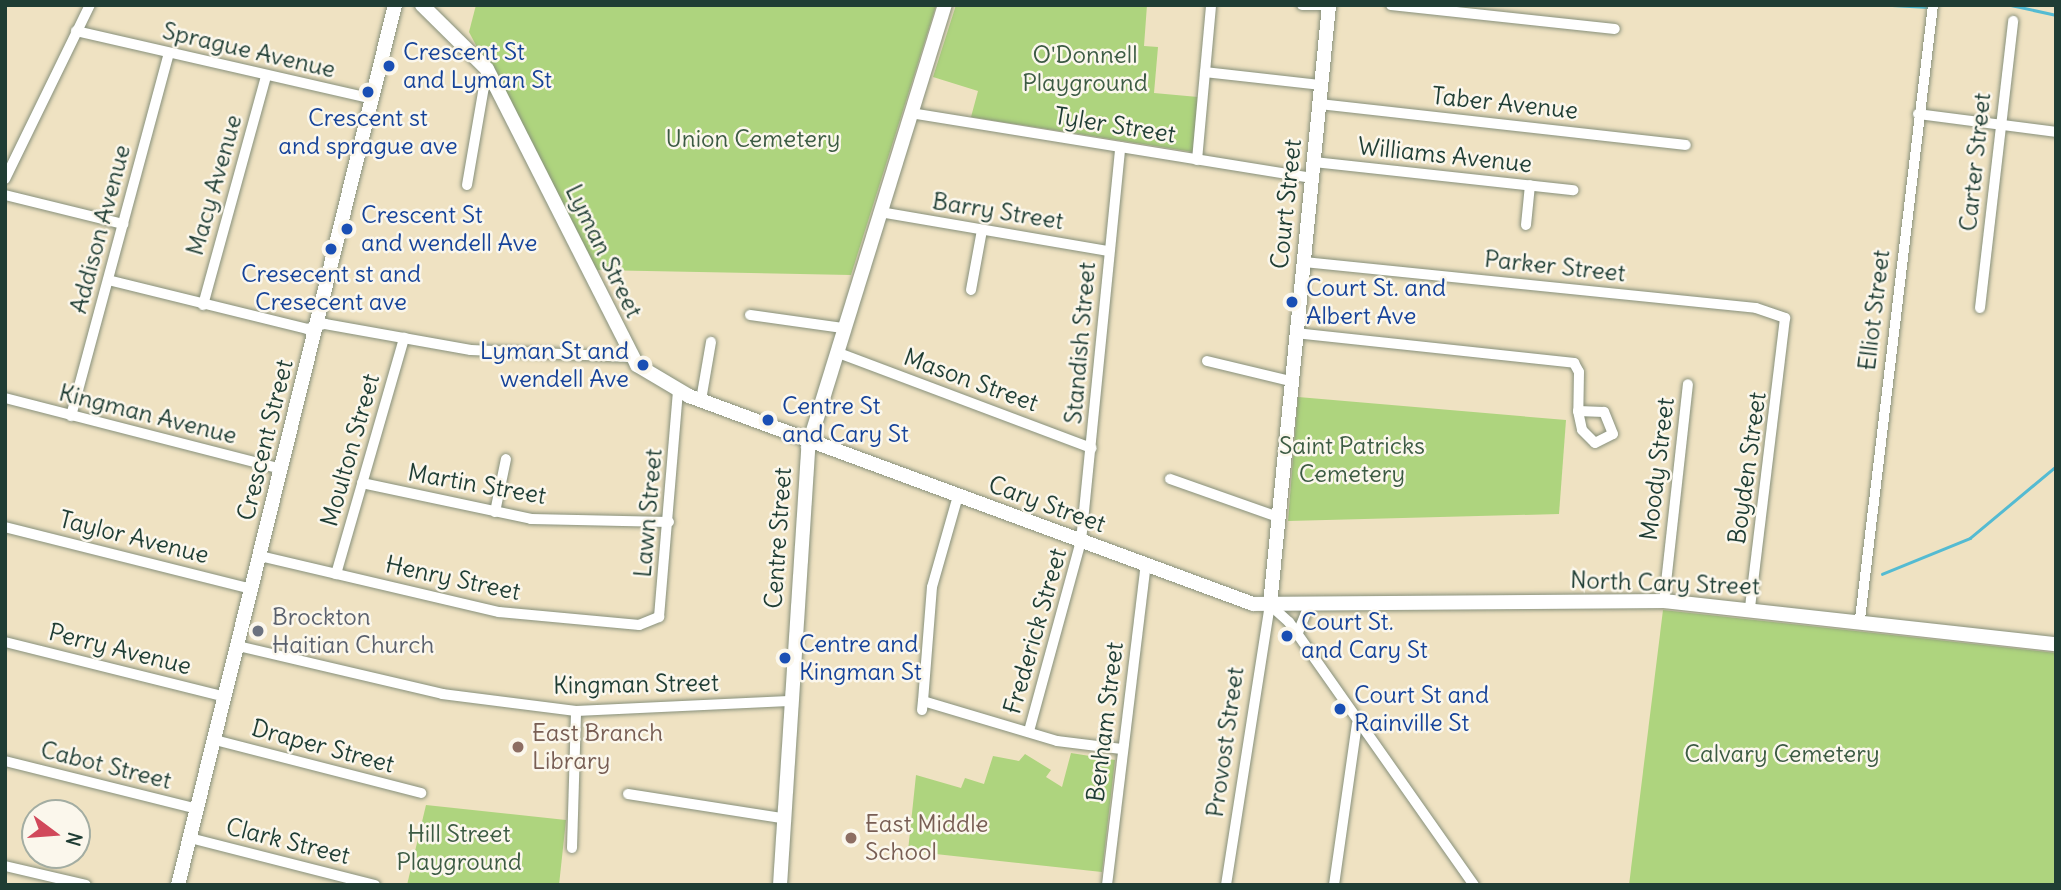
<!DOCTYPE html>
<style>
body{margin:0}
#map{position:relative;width:2061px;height:890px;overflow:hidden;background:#efe2c2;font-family:Delius,sans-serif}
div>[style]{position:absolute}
.green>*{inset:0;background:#aed47e}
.stream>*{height:2.5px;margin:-1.25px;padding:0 1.25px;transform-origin:1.25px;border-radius:1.25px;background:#54bbd2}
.roads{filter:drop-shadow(0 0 2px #87907b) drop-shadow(0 0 2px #87907b)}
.minor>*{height:10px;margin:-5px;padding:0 5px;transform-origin:5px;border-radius:5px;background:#fff}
.major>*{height:14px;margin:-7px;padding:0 7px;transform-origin:7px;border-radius:7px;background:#fff}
.dots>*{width:19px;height:19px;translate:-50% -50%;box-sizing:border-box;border:4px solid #fbf7ec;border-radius:50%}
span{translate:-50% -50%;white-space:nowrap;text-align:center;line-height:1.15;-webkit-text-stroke:5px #fbf7ec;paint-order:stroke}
.street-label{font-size:24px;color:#1f3d34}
.transit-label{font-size:24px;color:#164399}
.left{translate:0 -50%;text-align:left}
.right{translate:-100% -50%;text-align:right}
.park-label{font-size:24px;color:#3c5b43}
.worship-label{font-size:24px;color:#5b616d}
.education-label{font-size:24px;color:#785e54}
.frame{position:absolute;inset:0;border:7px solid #1f3d34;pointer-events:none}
.north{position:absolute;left:21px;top:799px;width:70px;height:70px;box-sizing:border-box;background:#fbf7ec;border:2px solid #a3ada2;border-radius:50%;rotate:106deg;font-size:19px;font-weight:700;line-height:28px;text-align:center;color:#1f3d34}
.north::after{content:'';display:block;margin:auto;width:24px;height:32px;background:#d1495b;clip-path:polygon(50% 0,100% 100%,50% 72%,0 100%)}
</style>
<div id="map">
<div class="green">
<div style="clip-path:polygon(476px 5px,936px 6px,851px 275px,595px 270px,469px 32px)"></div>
<div style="clip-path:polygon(956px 5px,1147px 5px,1144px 46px,1158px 47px,1154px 93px,1198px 97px,1193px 152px,971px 117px,978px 91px,933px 77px)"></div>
<div style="clip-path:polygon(1298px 397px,1566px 420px,1559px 514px,1288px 521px)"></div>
<div style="clip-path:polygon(1663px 610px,2056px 653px,2056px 885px,1629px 885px)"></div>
<div style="clip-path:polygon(1071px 753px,1115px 760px,1102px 872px,908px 851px,916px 775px,961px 788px,965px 778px,984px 784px,993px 756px,1019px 761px,1025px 754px,1051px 770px,1046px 777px,1062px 787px)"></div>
<div style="clip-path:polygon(426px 805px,566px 820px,559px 885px,407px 885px)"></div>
</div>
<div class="stream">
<div style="left:1892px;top:5px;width:36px;rotate:3deg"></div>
<div style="left:2011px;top:5px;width:46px;rotate:12.5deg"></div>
<div style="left:1882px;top:574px;width:95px;rotate:-22.2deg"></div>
<div style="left:1970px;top:538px;width:112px;rotate:-39.9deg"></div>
</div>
<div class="roads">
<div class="minor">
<div style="left:1302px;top:5px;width:24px"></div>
<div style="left:1391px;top:5px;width:225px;rotate:6.1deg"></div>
<div style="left:76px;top:31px;width:304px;rotate:12.9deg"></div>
<div style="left:1205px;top:72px;width:117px;rotate:6.4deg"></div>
<div style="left:1320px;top:104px;width:368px;rotate:6.4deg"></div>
<div style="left:911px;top:113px;width:406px;rotate:9.2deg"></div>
<div style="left:1918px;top:114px;width:139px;rotate:7.4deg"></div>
<div style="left:1197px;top:160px;width:156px;rotate:-84.8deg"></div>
<div style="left:1314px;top:162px;width:261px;rotate:6.2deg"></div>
<div style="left:5px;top:179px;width:194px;rotate:-64deg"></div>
<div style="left:467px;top:185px;width:118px;rotate:-80.2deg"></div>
<div style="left:5px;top:195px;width:122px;rotate:13.8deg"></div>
<div style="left:880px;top:212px;width:232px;rotate:9.7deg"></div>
<div style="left:1526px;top:225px;width:40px;rotate:-84.3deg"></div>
<div style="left:1304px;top:262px;width:454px;rotate:5.8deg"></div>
<div style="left:1756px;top:308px;width:31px;rotate:19deg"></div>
<div style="left:1785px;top:318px;width:292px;rotate:96.9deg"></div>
<div style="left:108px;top:280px;width:205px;rotate:13.8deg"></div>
<div style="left:307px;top:329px;width:19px;rotate:-16deg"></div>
<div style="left:325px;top:324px;width:148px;rotate:10.1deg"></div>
<div style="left:471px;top:350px;width:160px;rotate:2.5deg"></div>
<div style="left:971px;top:290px;width:61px;rotate:-79.6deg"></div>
<div style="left:203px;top:305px;width:238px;rotate:-74.6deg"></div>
<div style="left:1980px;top:308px;width:289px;rotate:-83.4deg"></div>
<div style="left:750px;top:315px;width:94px;rotate:8deg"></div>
<div style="left:1295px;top:333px;width:281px;rotate:6.1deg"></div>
<div style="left:1574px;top:363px;width:10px;rotate:61deg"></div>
<div style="left:1579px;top:372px;width:39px;rotate:91deg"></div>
<div style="left:1578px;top:411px;width:19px;rotate:78deg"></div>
<div style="left:1582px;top:430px;width:18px;rotate:45deg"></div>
<div style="left:1595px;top:443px;width:20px;rotate:-27deg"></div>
<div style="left:1613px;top:434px;width:24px;rotate:-112deg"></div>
<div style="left:1604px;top:412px;width:26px;rotate:-178deg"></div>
<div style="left:836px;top:352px;width:273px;rotate:20.6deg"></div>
<div style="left:1207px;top:361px;width:85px;rotate:13.5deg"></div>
<div style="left:5px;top:398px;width:285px;rotate:14.4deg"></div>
<div style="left:701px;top:400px;width:59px;rotate:-80.2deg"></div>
<div style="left:71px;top:416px;width:376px;rotate:-74.9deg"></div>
<div style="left:1170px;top:479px;width:114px;rotate:19.4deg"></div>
<div style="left:362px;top:483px;width:173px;rotate:12deg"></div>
<div style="left:531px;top:519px;width:138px;rotate:1.2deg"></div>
<div style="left:495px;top:512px;width:54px;rotate:-78.3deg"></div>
<div style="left:5px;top:527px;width:255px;rotate:14.1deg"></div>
<div style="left:260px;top:556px;width:245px;rotate:13.2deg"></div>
<div style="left:499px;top:612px;width:141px;rotate:5.3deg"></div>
<div style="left:639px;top:625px;width:22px;rotate:-22deg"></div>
<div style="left:659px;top:617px;width:227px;rotate:-85.2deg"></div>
<div style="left:336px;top:574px;width:246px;rotate:-73.9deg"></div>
<div style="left:1664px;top:601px;width:218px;rotate:-83.7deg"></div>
<div style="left:1860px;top:619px;width:618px;rotate:-83.22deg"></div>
<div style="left:1297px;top:635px;width:31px;rotate:-68deg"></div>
<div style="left:5px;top:642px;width:227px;rotate:14deg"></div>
<div style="left:238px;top:646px;width:210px;rotate:13.2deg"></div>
<div style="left:442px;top:694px;width:135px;rotate:7.2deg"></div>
<div style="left:576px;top:711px;width:213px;rotate:-2.7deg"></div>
<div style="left:923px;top:701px;width:114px;rotate:-85.5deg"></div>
<div style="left:932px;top:587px;width:95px;rotate:-74.1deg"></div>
<div style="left:922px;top:710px;width:9px;rotate:-84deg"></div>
<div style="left:923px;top:701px;width:140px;rotate:16.6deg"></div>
<div style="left:1057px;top:741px;width:65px;rotate:7deg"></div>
<div style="left:1029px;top:731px;width:197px;rotate:-74.7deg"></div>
<div style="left:1081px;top:541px;width:396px;rotate:-84.3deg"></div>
<div style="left:215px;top:740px;width:213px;rotate:14.4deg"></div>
<div style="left:5px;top:761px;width:198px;rotate:14deg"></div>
<div style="left:628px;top:794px;width:155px;rotate:8.9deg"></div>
<div style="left:190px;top:838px;width:191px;rotate:14.3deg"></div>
<div style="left:572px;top:848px;width:137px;rotate:-88.3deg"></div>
<div style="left:5px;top:866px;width:83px;rotate:13.2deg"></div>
<div style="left:1107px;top:885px;width:322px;rotate:-83.1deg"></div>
<div style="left:1226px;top:885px;width:283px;rotate:-81.1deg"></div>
<div style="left:1270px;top:605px;width:25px;rotate:42deg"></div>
<div style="left:1289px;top:622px;width:322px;rotate:54.9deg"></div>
<div style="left:1334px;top:885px;width:163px;rotate:-81.9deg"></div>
</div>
<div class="major">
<div style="left:422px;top:5px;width:91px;rotate:44.6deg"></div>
<div style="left:487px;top:69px;width:332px;rotate:63.1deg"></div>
<div style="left:637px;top:365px;width:61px;rotate:30.8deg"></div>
<div style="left:689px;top:396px;width:601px;rotate:20.24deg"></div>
<div style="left:1253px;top:604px;width:411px;rotate:-0.4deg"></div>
<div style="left:1664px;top:601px;width:394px;rotate:6.3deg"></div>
<div style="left:1270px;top:605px;width:603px;rotate:-84.38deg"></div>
<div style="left:178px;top:885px;width:906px;rotate:-76.15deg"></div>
<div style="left:780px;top:885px;width:439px;rotate:-86.3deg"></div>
<div style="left:808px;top:447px;width:463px;rotate:-72.8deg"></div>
</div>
</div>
<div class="dots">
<div style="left:389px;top:66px;background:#1a4fb4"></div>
<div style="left:368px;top:92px;background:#1a4fb4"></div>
<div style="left:347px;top:229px;background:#1a4fb4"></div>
<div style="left:331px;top:249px;background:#1a4fb4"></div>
<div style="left:1292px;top:302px;background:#1a4fb4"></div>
<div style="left:643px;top:365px;background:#1a4fb4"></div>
<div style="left:768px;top:420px;background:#1a4fb4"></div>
<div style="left:258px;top:631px;background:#6b7280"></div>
<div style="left:1287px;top:636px;background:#1a4fb4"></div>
<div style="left:785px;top:658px;background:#1a4fb4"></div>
<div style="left:1340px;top:709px;background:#1a4fb4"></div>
<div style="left:518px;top:747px;background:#8d6e63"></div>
<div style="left:851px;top:838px;background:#8d6e63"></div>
</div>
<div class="street-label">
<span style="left:249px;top:50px;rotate:13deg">Sprague Avenue</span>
<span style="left:1505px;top:103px;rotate:6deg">Taber Avenue</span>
<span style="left:1115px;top:125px;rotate:9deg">Tyler Street</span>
<span style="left:1445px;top:155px;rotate:6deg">Williams Avenue</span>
<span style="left:1975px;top:162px;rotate:-84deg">Carter Street</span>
<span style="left:214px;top:185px;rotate:-74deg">Macy Avenue</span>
<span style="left:1286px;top:204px;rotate:-84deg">Court Street</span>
<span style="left:998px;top:211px;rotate:9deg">Barry Street</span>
<span style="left:100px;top:229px;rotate:-75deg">Addison Avenue</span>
<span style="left:604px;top:251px;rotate:64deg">Lyman Street</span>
<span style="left:1555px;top:266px;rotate:6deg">Parker Street</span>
<span style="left:1874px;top:310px;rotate:-83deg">Elliot Street</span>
<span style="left:1080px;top:343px;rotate:-85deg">Standish Street</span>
<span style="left:971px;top:380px;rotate:20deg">Mason Street</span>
<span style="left:148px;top:414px;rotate:14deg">Kingman Avenue</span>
<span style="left:265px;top:440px;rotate:-76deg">Crescent Street</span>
<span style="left:350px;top:450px;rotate:-74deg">Moulton Street</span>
<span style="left:1747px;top:468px;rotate:-82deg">Boyden Street</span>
<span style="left:1657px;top:469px;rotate:-83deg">Moody Street</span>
<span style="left:477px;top:484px;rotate:10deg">Martin Street</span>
<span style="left:1047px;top:504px;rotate:20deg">Cary Street</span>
<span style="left:648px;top:513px;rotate:-85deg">Lawn Street</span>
<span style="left:134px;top:537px;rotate:14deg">Taylor Avenue</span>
<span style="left:778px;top:538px;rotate:-86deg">Centre Street</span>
<span style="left:453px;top:578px;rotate:12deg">Henry Street</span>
<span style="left:1665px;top:583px;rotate:2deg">North Cary Street</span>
<span style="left:1035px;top:631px;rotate:-74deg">Frederick Street</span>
<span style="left:120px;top:649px;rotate:14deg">Perry Avenue</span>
<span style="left:636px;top:684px;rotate:-1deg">Kingman Street</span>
<span style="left:1105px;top:722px;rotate:-83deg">Benham Street</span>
<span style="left:1225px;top:742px;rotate:-82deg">Provost Street</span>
<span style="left:323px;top:746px;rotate:15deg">Draper Street</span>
<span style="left:106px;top:765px;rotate:14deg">Cabot Street</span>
<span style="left:288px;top:841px;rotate:14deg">Clark Street</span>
</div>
<div class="transit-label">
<span class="left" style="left:403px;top:66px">Crescent St<br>and Lyman St</span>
<span style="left:368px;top:132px">Crescent st<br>and sprague ave</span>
<span class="left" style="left:361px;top:229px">Crescent St<br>and wendell Ave</span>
<span style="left:331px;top:288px">Cresecent st and<br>Cresecent ave</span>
<span class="left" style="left:1306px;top:302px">Court St. and<br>Albert Ave</span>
<span class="right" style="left:629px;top:365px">Lyman St and<br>wendell Ave</span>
<span class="left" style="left:782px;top:420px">Centre St<br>and Cary St</span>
<span class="left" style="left:1301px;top:636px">Court St.<br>and Cary St</span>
<span class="left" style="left:799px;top:658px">Centre and<br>Kingman St</span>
<span class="left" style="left:1354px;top:709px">Court St and<br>Rainville St</span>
</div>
<div class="park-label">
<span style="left:1085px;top:69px">O'Donnell<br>Playground</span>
<span style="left:753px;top:139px">Union Cemetery</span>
<span style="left:1352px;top:460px">Saint Patricks<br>Cemetery</span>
<span style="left:1782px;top:754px">Calvary Cemetery</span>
<span style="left:459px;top:848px">Hill Street<br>Playground</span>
</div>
<div class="worship-label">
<span class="left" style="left:272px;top:631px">Brockton<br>Haitian Church</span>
</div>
<div class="education-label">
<span class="left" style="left:532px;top:747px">East Branch<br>Library</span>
<span class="left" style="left:865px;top:838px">East Middle<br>School</span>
</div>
<div class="frame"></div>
<div class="north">N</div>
</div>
